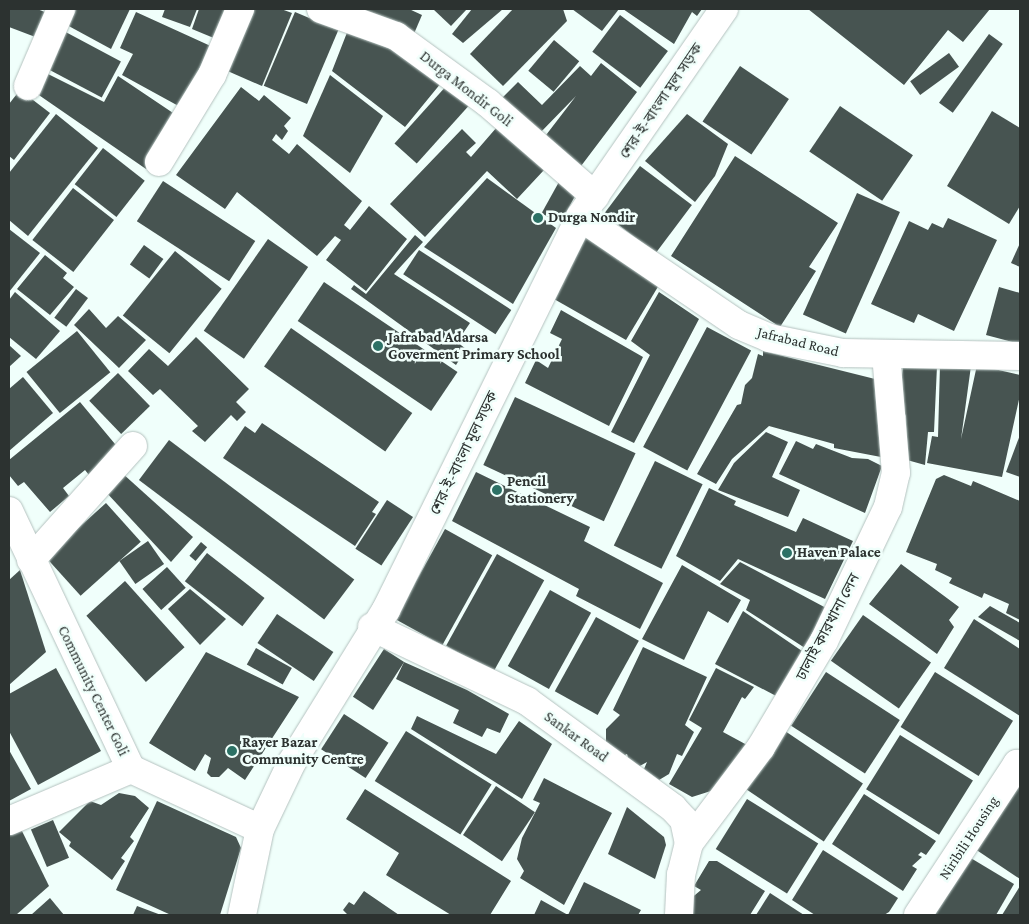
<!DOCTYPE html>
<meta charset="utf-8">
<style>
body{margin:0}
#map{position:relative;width:1029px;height:924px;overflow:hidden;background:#f0fffb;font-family:"Crimson Pro","Noto Sans Bengali",serif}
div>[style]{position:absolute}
.building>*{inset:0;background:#475451;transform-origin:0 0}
.roads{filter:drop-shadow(0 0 1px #b4c2bf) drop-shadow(0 0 1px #b4c2bf)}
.minor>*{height:28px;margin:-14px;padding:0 14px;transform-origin:14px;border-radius:14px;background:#fff}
.dots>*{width:14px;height:14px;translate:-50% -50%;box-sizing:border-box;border:2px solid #f0fffb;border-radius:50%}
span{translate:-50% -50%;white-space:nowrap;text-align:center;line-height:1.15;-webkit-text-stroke:5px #f0fffb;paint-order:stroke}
.street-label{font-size:15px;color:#2c3230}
.poi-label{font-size:15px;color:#2c3230;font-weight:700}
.left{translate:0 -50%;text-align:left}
.frame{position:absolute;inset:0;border:10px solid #2c3230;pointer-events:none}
</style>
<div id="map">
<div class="building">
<div style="clip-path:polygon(9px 9px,37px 9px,50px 14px,38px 38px,9px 27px)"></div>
<div style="clip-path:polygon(72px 9px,130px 9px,111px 49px,65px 24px)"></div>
<div style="clip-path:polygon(165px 9px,197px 9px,190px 27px,162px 17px)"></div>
<div style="clip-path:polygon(199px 9px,234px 9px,221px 41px,192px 29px)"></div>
<div style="clip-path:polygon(248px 9px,281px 9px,292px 13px,262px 86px,223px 69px)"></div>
<div style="clip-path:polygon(365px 9px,409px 9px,422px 15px,413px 36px,363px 14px)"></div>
<div style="clip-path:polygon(433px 9px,467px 9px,451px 26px)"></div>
<div style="clip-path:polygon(472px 9px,503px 9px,463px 43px,452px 34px)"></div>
<div style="clip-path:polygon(513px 9px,563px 9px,567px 21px,503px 86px,470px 54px)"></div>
<div style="clip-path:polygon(572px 9px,619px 9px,602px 31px)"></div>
<div style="clip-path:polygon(623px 9px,702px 9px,697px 16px,692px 12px,674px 44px)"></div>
<div style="clip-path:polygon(808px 9px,990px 9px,963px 42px,948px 30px,904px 85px)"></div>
<div style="clip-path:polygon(136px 12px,215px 48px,184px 109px,122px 75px,133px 54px,120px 48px)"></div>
<div style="left:295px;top:12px;width:47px;height:80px;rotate:23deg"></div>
<div style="left:620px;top:15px;width:60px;height:46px;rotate:37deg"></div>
<div style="left:60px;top:29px;width:69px;height:41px;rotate:28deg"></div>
<div style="clip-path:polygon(348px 30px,390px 49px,394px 46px,446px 77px,405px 127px,332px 71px)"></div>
<div style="left:989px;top:34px;width:17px;height:85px;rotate:36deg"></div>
<div style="left:554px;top:40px;width:33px;height:40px;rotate:40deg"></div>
<div style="left:949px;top:53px;width:17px;height:48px;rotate:54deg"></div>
<div style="clip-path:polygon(601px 63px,637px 92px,578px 170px,543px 139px,576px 96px,538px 135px,501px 99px,518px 82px,542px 105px,580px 66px,591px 76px)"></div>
<div style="left:740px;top:66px;width:59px;height:67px;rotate:34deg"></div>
<div style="clip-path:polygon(42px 71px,104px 102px,118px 76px,179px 117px,146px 169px,33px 91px)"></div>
<div style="clip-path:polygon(330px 75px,383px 116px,350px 173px,303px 136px)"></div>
<div style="left:448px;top:84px;width:30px;height:80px;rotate:42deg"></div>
<div style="clip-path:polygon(241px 87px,259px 101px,264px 95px,291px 118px,284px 126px,288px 131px,282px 140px,276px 134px,272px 140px,289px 154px,297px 144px,362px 201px,344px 225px,350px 230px,369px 206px,407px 239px,366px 291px,326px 260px,341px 240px,335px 236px,317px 256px,237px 192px,225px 209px,176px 175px)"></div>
<div style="clip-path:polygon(20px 90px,50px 113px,14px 160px,9px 156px,9px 104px)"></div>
<div style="left:840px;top:106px;width:88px;height:55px;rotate:34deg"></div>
<div style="clip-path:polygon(992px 111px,1020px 128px,1020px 206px,1009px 224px,947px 186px)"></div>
<div style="clip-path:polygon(56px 114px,98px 148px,28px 236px,9px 220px,9px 173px)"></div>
<div style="clip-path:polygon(687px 114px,728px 144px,715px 176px,695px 202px,645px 161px)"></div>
<div style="clip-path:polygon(497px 127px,544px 170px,517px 199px,487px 171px,425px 237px,390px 204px,462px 129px,476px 143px,466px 152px,471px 157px)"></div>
<div style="left:103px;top:148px;width:53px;height:46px;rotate:38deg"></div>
<div style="clip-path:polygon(735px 156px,838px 223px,809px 267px,816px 271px,780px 327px,671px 256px)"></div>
<div style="left:640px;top:166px;width:65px;height:60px;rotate:37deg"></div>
<div style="clip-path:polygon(487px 178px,556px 228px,513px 304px,424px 247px)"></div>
<div style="left:560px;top:180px;width:21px;height:38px;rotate:29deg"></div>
<div style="left:163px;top:181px;width:110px;height:48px;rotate:33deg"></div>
<div style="left:73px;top:188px;width:52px;height:66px;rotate:38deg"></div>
<div style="left:857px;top:193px;width:47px;height:133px;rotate:24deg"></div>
<div style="clip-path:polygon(948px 218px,997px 240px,954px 331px,918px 314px,914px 323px,871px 304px,909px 221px,928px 230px,932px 223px,943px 228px)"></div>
<div style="clip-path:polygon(9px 229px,40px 253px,9px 292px)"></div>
<div style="clip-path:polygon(588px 233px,659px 285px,626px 340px,554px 299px)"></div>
<div style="clip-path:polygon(415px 235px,423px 242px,394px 274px,470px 323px,457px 342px,466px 349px,456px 365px,351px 289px,354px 285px,366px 294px)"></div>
<div style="left:268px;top:239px;width:49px;height:112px;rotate:35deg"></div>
<div style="clip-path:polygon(1020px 243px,1020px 267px,1011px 263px)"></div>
<div style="left:144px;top:245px;width:24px;height:24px;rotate:36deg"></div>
<div style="left:419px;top:250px;width:110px;height:29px;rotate:33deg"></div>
<div style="left:175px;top:251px;width:60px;height:83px;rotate:39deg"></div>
<div style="clip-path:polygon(45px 255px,67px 273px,63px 278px,74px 287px,50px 315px,17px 289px)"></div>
<div style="left:324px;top:282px;width:161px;height:47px;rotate:34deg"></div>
<div style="clip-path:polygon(999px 287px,1020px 293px,1020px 344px,986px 335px)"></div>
<div style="left:76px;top:289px;width:15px;height:36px;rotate:37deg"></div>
<div style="clip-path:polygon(15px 292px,60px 331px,36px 359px,9px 337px,9px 300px)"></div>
<div style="clip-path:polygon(659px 292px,699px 319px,634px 443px,611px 432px,650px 355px,631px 341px)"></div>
<div style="clip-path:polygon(89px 309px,106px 328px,118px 316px,146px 340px,119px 368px,74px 325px)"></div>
<div style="clip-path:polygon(561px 310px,643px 357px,609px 426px,525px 383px,536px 360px,548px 368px,562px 339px,550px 333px)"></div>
<div style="left:707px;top:327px;width:50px;height:136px;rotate:28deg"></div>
<div style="left:291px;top:328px;width:148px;height:47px;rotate:35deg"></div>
<div style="left:77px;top:331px;width:53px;height:65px;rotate:51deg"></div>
<div style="clip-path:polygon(196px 337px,249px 389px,236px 402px,246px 412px,237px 421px,231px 415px,205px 442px,192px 431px,198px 426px,160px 389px,153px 395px,128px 371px,149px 349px,168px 366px)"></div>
<div style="clip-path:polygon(9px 345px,21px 356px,9px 367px)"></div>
<div style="clip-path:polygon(763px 351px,879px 380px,885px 436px,881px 457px,834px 448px,834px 444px,769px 426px,732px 459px,716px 484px,697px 474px,737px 405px,741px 404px,745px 385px,752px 378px,758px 354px,763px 356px)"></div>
<div style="clip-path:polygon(940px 365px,971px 366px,961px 439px,977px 365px,1020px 375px,1020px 395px,1002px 477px,927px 463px,932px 436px,938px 437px)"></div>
<div style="clip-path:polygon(903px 366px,937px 366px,934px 432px,928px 432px,925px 465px,907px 460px,906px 416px,899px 402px)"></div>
<div style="left:118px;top:373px;width:46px;height:40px;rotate:46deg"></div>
<div style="clip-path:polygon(23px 377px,53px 413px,9px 451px,9px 389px)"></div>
<div style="left:515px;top:397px;width:133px;height:75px;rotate:25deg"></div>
<div style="clip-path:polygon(80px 402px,120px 450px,89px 475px,85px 470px,63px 488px,69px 496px,50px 512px,24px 482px,18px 486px,9px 475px,9px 460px)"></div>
<div style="clip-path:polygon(262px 423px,379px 502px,372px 512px,376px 514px,355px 546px,223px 458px,245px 426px,255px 433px)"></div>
<div style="clip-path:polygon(766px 432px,788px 442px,772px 477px,800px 490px,788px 517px,718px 490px,734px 463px)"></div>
<div style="clip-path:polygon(1020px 435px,1020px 477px,1006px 472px)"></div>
<div style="left:169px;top:440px;width:232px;height:50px;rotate:37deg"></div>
<div style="clip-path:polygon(796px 441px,813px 449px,816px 444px,852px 458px,868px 459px,882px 466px,865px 513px,779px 474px)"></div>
<div style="left:655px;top:461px;width:53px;height:94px;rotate:26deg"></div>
<div style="clip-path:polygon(476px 472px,590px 527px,584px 541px,663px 583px,640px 629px,576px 596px,579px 589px,452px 521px)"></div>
<div style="clip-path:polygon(122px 473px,193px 537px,171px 562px,105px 491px)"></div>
<div style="clip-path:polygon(944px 475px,971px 486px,973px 481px,1020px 501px,1020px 620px,1006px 613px,1009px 604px,984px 593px,982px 598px,949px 583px,952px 578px,935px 570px,937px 564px,906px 552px,936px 479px)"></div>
<div style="clip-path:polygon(709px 488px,736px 501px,734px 505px,796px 532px,803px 518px,853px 541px,825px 599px,738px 559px,720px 581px,676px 556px)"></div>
<div style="left:387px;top:500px;width:31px;height:58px;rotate:33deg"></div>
<div style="left:106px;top:503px;width:52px;height:81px;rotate:48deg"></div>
<div style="left:445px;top:529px;width:54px;height:103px;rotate:29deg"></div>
<div style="left:148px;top:541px;width:28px;height:35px;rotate:55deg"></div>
<div style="left:201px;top:542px;width:8px;height:18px;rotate:40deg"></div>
<div style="left:207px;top:553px;width:73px;height:36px;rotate:38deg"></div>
<div style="left:497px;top:554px;width:54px;height:105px;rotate:29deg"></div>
<div style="clip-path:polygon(740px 562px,828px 609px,805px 648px,746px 610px,750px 600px,720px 584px)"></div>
<div style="clip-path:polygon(901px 564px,959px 607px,949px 620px,954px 627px,937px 654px,869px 604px)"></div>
<div style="clip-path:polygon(682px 565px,741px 600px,728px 623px,708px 611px,684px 660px,642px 639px)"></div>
<div style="left:167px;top:567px;width:28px;height:33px;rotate:48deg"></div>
<div style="clip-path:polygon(20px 570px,46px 652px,9px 685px,9px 580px)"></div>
<div style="left:125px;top:581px;width:89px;height:52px;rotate:48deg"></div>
<div style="clip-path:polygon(190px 589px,226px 619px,200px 645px,168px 609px)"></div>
<div style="left:550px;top:590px;width:47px;height:87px;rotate:29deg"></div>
<div style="clip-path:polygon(990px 606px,1020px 623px,1020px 641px,978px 617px)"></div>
<div style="clip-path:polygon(743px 611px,805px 653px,778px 697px,715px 664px)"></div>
<div style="left:277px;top:614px;width:68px;height:35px;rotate:34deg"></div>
<div style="left:863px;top:615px;width:83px;height:56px;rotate:35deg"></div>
<div style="left:596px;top:617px;width:49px;height:85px;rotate:29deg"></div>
<div style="clip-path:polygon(974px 619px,1020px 649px,1020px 716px,944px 668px)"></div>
<div style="clip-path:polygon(643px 647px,707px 677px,685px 725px,694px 732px,682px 756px,677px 754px,669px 774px,659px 780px,644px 769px,647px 762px,638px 767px,629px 761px,627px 754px,623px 756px,606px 747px,606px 729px,620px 715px,613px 710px)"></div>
<div style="left:256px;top:648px;width:41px;height:19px;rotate:29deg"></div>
<div style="left:384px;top:649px;width:24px;height:57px;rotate:33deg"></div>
<div style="clip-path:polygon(206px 652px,299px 697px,245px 780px,228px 768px,219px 777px,211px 777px,207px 773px,211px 758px,205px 754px,195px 771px,149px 743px)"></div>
<div style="clip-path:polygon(404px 662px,467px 690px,509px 714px,500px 733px,487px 728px,482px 737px,453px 723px,459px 710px,396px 679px)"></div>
<div style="clip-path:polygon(56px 668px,101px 751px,38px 785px,9px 731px,9px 694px)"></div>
<div style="clip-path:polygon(716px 668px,754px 687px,745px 699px,742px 697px,723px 732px,747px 745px,714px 790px,692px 797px,669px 784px,702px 728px,689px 720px)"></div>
<div style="left:826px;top:672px;width:88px;height:64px;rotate:33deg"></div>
<div style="left:935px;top:672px;width:92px;height:65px;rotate:32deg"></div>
<div style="left:344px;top:714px;width:53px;height:42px;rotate:33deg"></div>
<div style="clip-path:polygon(417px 716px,496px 754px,519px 721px,552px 744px,522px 799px,411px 729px)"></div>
<div style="left:406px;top:731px;width:101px;height:59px;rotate:32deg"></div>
<div style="left:785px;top:731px;width:94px;height:70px;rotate:34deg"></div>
<div style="left:900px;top:735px;width:86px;height:64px;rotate:32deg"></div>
<div style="clip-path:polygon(9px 750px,31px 789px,9px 801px)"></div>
<div style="clip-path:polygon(544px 778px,612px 813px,564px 905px,520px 878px,524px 871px,517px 859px,522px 838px,540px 803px,533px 800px)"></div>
<div style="clip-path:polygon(1020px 784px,1020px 879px,975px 849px)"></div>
<div style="left:496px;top:786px;width:47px;height:59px;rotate:34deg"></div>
<div style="clip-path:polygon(365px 789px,511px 881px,490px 915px,451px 915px,386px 875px,399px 853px,346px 819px)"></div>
<div style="clip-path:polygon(119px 793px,135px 796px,149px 808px,130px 837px,134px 841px,121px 858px,125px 861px,112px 880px,69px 846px,71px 842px,59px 832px,90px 801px,101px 805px)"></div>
<div style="clip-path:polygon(864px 794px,936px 841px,926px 855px,921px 852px,918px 855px,922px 857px,912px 866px,917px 869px,903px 891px,832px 844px)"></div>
<div style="left:747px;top:799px;width:84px;height:59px;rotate:32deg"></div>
<div style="clip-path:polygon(157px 801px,236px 837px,241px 848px,220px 915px,171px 915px,116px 890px)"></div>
<div style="clip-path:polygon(627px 807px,664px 837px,666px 845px,655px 879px,608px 854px)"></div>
<div style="left:53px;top:820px;width:41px;height:24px;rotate:67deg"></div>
<div style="clip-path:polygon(21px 829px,49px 886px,16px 915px,9px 915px,9px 835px)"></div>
<div style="clip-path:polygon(823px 850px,898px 898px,889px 912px,884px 915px,815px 915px,792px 900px)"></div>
<div style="clip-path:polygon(969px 857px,1014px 884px,996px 915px,933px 915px)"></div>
<div style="clip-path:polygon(709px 861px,717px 861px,765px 891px,750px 915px,683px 915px,689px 900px,701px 890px,694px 886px)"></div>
<div style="clip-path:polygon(584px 882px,641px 910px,638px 915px,534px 915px,541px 900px,568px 915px)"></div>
<div style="clip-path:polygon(1020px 886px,1020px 915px,1002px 915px)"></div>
<div style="clip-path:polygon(364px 891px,399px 915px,348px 915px,343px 910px,349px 902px,354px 905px)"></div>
<div style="clip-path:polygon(770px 893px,804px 915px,756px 915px)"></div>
<div style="clip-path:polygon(50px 898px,64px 915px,31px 915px)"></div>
<div style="clip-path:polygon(137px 906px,161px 915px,133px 915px)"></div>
</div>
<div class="roads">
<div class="minor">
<div style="left:321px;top:9px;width:80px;rotate:19.8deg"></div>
<div style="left:396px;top:36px;width:114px;rotate:36.1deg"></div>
<div style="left:488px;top:103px;width:142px;rotate:41deg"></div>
<div style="left:28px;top:86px;width:84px;rotate:-66.8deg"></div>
<div style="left:159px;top:162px;width:102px;rotate:-58.7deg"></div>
<div style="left:212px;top:75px;width:72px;rotate:-67deg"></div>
<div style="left:580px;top:217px;width:192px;rotate:34.2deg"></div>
<div style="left:739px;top:325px;width:33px;rotate:23deg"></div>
<div style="left:769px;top:338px;width:76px;rotate:11.5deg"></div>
<div style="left:843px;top:353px;width:177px;rotate:1deg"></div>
<div style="left:9px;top:511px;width:285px;rotate:64.7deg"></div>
<div style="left:131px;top:769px;width:142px;rotate:24.9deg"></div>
<div style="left:31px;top:560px;width:153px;rotate:-48.2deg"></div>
<div style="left:372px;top:627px;width:172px;rotate:25.5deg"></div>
<div style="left:527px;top:701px;width:181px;rotate:36.2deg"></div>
<div style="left:673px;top:808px;width:16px;rotate:47deg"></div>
<div style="left:684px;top:820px;width:24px;rotate:78deg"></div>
<div style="left:689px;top:843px;width:32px;rotate:104deg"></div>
<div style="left:681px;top:874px;width:41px;rotate:92.8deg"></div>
<div style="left:9px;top:821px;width:133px;rotate:-23.1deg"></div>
<div style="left:689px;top:843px;width:120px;rotate:-53.1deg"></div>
<div style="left:761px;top:747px;width:123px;rotate:-59.3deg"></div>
<div style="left:824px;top:641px;width:148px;rotate:-64.5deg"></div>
<div style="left:888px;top:507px;width:35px;rotate:-77deg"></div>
<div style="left:896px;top:473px;width:118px;rotate:-94.8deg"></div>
<div style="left:242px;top:915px;width:88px;rotate:-78.2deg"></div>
<div style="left:260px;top:829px;width:74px;rotate:-64.5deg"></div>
<div style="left:292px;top:762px;width:179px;rotate:-58.3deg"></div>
<div style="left:386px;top:610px;width:438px;rotate:-63.7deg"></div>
<div style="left:580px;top:217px;width:253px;rotate:-55.3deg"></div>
<div style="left:918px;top:915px;width:181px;rotate:-56.7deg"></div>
<div style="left:1017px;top:764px;width:4px;rotate:34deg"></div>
</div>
</div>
<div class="dots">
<div style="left:538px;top:218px;background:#2c7165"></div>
<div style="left:378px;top:346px;background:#2c7165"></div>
<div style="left:497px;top:490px;background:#2c7165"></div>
<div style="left:787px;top:553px;background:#2c7165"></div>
<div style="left:232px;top:751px;background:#2c7165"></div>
</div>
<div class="street-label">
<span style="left:466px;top:89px;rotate:38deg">Durga Mondir Goli</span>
<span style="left:661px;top:101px;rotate:-56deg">শের-ই-বাংলা মূল সড়ক</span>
<span style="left:798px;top:342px;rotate:14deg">Jafrabad Road</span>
<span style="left:464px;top:453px;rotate:-64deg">শের-ই-বাংলা মূল সড়ক</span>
<span style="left:828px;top:627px;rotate:-62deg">ঢালাই কারখানা লেন</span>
<span style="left:93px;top:691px;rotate:64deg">Community Center Goli</span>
<span style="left:576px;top:737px;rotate:36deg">Sankar Road</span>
<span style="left:969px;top:838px;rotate:-57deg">Niribili Housing</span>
</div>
<div class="poi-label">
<span class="left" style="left:548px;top:218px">Durga Nondir</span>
<span class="left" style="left:388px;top:346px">Jafrabad Adarsa<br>Goverment Primary School</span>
<span class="left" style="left:507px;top:490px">Pencil<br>Stationery</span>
<span class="left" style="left:797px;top:553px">Haven Palace</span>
<span class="left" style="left:242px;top:751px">Rayer Bazar<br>Community Centre</span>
</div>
<div class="frame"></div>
</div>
